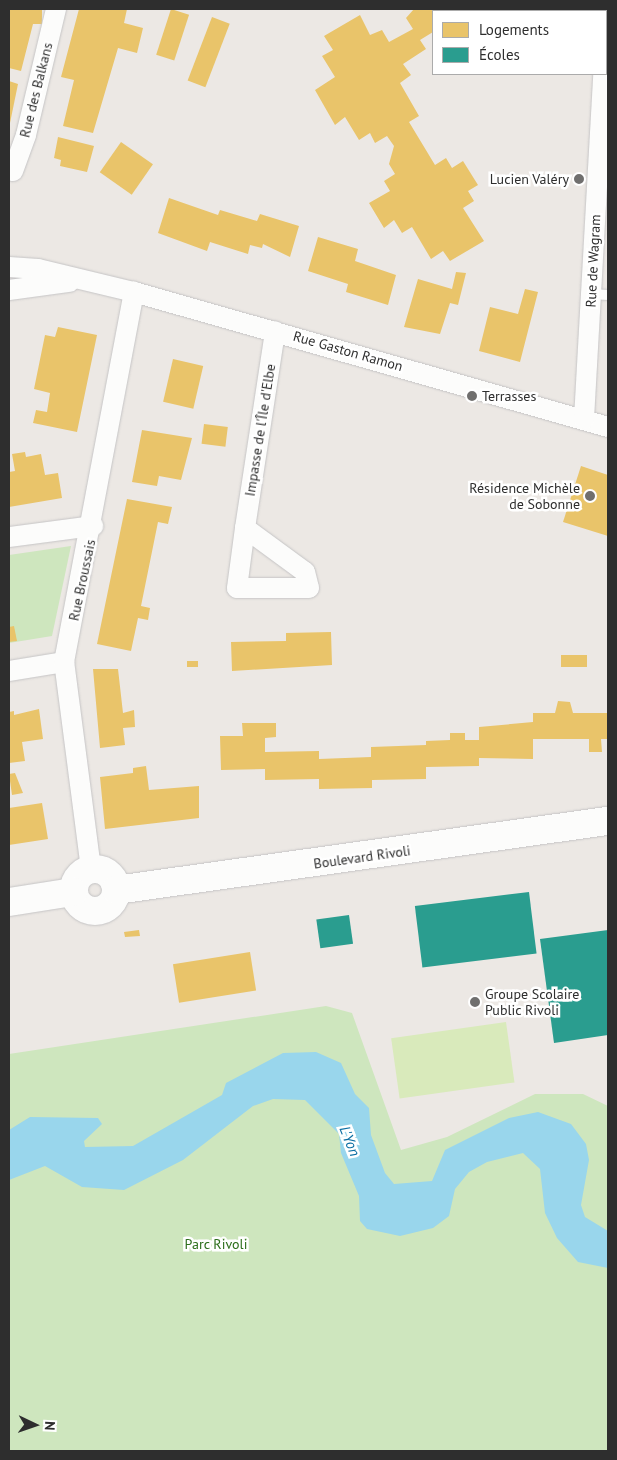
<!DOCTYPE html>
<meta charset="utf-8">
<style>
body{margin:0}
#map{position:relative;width:617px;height:1460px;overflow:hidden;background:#ece8e4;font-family:"PT Sans",sans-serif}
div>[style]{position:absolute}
.green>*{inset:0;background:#cee6be}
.pitch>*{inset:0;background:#d9eabb;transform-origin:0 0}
.water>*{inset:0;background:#99d6ec}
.homes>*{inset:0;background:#e9c46a;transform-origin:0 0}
.schools>*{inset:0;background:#2a9d8f;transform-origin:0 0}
.roads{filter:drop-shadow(0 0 1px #c5c4c5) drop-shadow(0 0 1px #c5c4c5)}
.lane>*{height:10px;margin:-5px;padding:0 5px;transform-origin:5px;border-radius:5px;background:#fcfcfb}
.street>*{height:20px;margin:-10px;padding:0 10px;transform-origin:10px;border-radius:10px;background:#fcfcfb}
.secondary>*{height:28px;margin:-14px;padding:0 14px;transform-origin:14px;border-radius:14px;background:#fcfcfb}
.secondary>.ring{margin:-14px;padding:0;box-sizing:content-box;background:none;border:28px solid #fcfcfb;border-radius:50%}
.dots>*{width:14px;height:14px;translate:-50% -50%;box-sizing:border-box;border:2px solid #fff;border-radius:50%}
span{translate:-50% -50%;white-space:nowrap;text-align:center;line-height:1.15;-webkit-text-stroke:5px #fff;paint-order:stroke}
.street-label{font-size:14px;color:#2e2e2e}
.poi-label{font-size:14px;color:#2e2e2e}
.right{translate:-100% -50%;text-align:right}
.left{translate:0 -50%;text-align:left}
.park-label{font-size:14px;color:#2c6e1b}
.water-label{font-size:15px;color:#0d6fa3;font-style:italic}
.frame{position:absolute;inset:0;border:10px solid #2e2e2e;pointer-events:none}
.legend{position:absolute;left:432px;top:10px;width:175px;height:65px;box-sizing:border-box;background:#fff;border:1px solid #ababab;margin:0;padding:6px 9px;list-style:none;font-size:15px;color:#2e2e2e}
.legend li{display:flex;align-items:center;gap:10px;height:25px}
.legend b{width:25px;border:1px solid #ababab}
.north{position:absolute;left:10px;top:1400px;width:50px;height:50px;-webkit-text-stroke:4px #fff;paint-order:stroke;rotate:93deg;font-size:14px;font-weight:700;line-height:20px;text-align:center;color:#2e2e2e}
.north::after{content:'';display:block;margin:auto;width:18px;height:22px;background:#2e2e2e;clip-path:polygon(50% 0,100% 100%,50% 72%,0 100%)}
</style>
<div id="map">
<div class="green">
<div style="clip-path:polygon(71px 546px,52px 636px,9px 643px,9px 555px)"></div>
<div style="clip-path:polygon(326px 1006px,352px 1013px,401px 1150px,447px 1137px,535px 1094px,583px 1094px,608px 1106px,608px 1451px,9px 1451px,9px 1054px)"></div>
</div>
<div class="pitch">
<div style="left:506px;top:1022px;width:61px;height:116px;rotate:82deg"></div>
</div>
<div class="water">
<div style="clip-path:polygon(316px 1052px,341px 1063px,355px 1094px,369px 1108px,371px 1135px,385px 1173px,394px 1184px,432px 1181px,445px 1150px,509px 1118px,538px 1112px,571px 1124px,586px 1144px,589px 1160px,581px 1205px,585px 1217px,608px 1231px,608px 1268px,578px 1262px,557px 1238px,545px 1213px,540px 1169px,523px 1153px,487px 1162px,469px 1172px,455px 1189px,449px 1216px,433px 1228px,400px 1236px,367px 1229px,360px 1221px,359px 1196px,341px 1153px,339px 1134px,305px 1100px,273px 1099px,253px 1106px,183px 1160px,124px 1190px,82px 1187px,45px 1166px,9px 1180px,9px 1130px,30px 1117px,98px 1118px,102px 1124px,84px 1141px,85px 1147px,133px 1146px,222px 1095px,226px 1083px,283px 1053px)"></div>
</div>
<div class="homes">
<div style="clip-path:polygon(9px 9px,42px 9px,42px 24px,33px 24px,21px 71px,9px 68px)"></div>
<div style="clip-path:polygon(79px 9px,127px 9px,124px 23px,143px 28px,137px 53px,118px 48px,93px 133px,63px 126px,74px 80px,61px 77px)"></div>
<div style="left:171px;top:9px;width:19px;height:48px;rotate:18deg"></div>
<div style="clip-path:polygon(414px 9px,486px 11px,433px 11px,433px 32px,420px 40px,426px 49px,403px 64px,411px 75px,400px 83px,419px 116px,409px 122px,435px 165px,446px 158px,452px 168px,463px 161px,478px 185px,468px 191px,474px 201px,463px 208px,484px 241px,450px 261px,443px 251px,431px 259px,412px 227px,402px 233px,394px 220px,384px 228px,369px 203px,390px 191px,384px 181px,395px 174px,389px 164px,394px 146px,387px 136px,375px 143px,370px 133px,359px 140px,345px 117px,335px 125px,315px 90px,335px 77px,322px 56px,333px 50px,324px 36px,360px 15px,370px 35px,382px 30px,389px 42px,413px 29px,406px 18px)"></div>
<div style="left:212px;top:17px;width:19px;height:68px;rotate:21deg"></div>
<div style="clip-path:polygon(9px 81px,18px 84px,10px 123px,9px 123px)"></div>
<div style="clip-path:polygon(58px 137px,94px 146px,87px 172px,60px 166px,61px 160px,54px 158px)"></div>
<div style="left:121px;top:142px;width:39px;height:37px;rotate:35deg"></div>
<div style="clip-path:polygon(169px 198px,218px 215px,220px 210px,257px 221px,260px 214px,299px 226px,290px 257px,263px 244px,262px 248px,250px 245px,248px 254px,210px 242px,207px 251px,158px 233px)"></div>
<div style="clip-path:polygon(318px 237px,358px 249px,355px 261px,396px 275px,388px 305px,346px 292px,348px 284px,308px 271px)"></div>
<div style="clip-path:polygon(456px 272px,466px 273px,458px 305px,450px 303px,440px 334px,404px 327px,418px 279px,452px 289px)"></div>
<div style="clip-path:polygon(525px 289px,538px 292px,520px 362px,479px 351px,490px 307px,518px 314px)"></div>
<div style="clip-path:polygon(58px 327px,97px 335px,77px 432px,33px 423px,36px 410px,47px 412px,50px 393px,34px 389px,45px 335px,55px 337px)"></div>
<div style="left:173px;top:359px;width:31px;height:44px;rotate:13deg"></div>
<div style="left:204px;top:424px;width:24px;height:20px;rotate:7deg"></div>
<div style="clip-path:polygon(142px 430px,192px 438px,181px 480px,159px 476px,157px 486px,132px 482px)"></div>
<div style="clip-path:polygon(25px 452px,26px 457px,41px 454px,45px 475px,58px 473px,62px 498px,9px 507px,9px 472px,15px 471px,12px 454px)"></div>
<div style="clip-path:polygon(581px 466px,608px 475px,608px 536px,563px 522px)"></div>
<div style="clip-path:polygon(127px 499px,172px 507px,168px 524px,158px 522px,141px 606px,150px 608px,148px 620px,138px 618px,131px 651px,97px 644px)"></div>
<div style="clip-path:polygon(14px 626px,17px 641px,9px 642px,9px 627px)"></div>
<div style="clip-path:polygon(331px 632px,332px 665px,232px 671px,231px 642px,286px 641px,286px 633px)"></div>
<div style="left:561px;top:655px;width:26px;height:12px"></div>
<div style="left:187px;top:661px;width:11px;height:6px"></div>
<div style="clip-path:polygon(93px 669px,118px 669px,123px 713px,134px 710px,135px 727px,123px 728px,125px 745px,100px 748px)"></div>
<div style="clip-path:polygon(558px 701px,570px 702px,573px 713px,608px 713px,608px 739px,601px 739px,602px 752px,589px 752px,589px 739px,533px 739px,533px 759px,479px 758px,479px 766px,426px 767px,426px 779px,372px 780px,372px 788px,319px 789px,319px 779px,265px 780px,265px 769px,221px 770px,220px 736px,243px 736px,242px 723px,276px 723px,276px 737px,265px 738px,265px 752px,319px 751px,319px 759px,371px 757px,371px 747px,426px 745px,426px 741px,450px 740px,450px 733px,465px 733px,465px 740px,479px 740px,479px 727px,533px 722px,533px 713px,555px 713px)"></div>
<div style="clip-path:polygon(39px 709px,43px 739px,22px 742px,25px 761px,9px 763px,9px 712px,14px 711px,14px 715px)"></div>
<div style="clip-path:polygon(146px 766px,149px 790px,199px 786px,199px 818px,105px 829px,100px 777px,133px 773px,133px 768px)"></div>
<div style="clip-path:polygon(15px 773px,23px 793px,12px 795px,9px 774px)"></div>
<div style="clip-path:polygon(42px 803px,48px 839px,9px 845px,9px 808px)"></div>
<div style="clip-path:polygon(139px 930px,140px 936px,125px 937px,124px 932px)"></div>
<div style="left:250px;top:952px;width:39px;height:78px;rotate:81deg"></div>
</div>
<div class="schools">
<div style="left:529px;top:892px;width:62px;height:115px;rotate:83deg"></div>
<div style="left:349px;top:915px;width:29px;height:33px;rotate:82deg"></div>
<div style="clip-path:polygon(608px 930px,608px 1035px,554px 1043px,540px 939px)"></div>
</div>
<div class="roads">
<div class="lane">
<div style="left:591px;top:294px;width:17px;rotate:3deg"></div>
</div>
<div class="street">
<div style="left:606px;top:58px;width:7px;rotate:-74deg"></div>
<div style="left:13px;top:171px;width:38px;rotate:-70deg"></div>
<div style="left:26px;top:135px;width:130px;rotate:-76.6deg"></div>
<div style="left:9px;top:267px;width:29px;rotate:4deg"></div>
<div style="left:38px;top:269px;width:99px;rotate:13.5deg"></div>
<div style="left:134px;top:292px;width:493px;rotate:15.9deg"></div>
<div style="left:9px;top:290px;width:61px;rotate:-7.6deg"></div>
<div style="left:584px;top:419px;width:346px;rotate:-86.8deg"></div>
<div style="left:245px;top:528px;width:74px;rotate:36.3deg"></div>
<div style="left:305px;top:572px;width:16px;rotate:76deg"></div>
<div style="left:309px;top:588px;width:72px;rotate:180deg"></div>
<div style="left:237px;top:588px;width:61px;rotate:-82.4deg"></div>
<div style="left:245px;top:528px;width:199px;rotate:-81.3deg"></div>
<div style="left:9px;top:537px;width:85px;rotate:-7.5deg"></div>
<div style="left:9px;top:671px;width:56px;rotate:-9.3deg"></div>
<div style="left:91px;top:869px;width:209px;rotate:-97.4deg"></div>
<div style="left:64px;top:662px;width:377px;rotate:-79.3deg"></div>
</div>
<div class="secondary">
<div class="ring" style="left:74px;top:869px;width:14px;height:14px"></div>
<div style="left:116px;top:890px;width:497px;rotate:-8deg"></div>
<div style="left:9px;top:902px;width:65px;rotate:-8.9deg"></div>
</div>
</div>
<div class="dots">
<div style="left:579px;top:179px;background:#706f6e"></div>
<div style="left:472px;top:396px;background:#706f6e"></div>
<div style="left:590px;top:496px;background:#706f6e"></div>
<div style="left:475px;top:1002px;background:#706f6e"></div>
</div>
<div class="street-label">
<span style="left:36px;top:90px;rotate:-76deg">Rue des Balkans</span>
<span style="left:593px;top:261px;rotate:-87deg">Rue de Wagram</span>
<span style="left:348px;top:351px;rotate:16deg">Rue Gaston Ramon</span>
<span style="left:260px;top:430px;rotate:-81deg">Impasse de l'Île d'Elbe</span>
<span style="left:82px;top:580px;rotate:-78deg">Rue Broussais</span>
<span style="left:362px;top:857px;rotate:-8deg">Boulevard Rivoli</span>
</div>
<div class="poi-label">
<span class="right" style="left:569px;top:179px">Lucien Valéry</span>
<span class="left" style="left:482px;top:396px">Terrasses</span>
<span class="right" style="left:580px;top:496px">Résidence Michèle<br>de Sobonne</span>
<span class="left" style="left:485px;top:1002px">Groupe Scolaire<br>Public Rivoli</span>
</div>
<div class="park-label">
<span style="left:216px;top:1244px">Parc Rivoli</span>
</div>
<div class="water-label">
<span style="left:350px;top:1141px;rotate:68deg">L'Yon</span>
</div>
<div class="frame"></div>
<ul class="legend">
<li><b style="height:14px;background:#e9c46a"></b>Logements</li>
<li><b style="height:14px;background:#2a9d8f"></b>Écoles</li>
</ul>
<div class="north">N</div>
</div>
